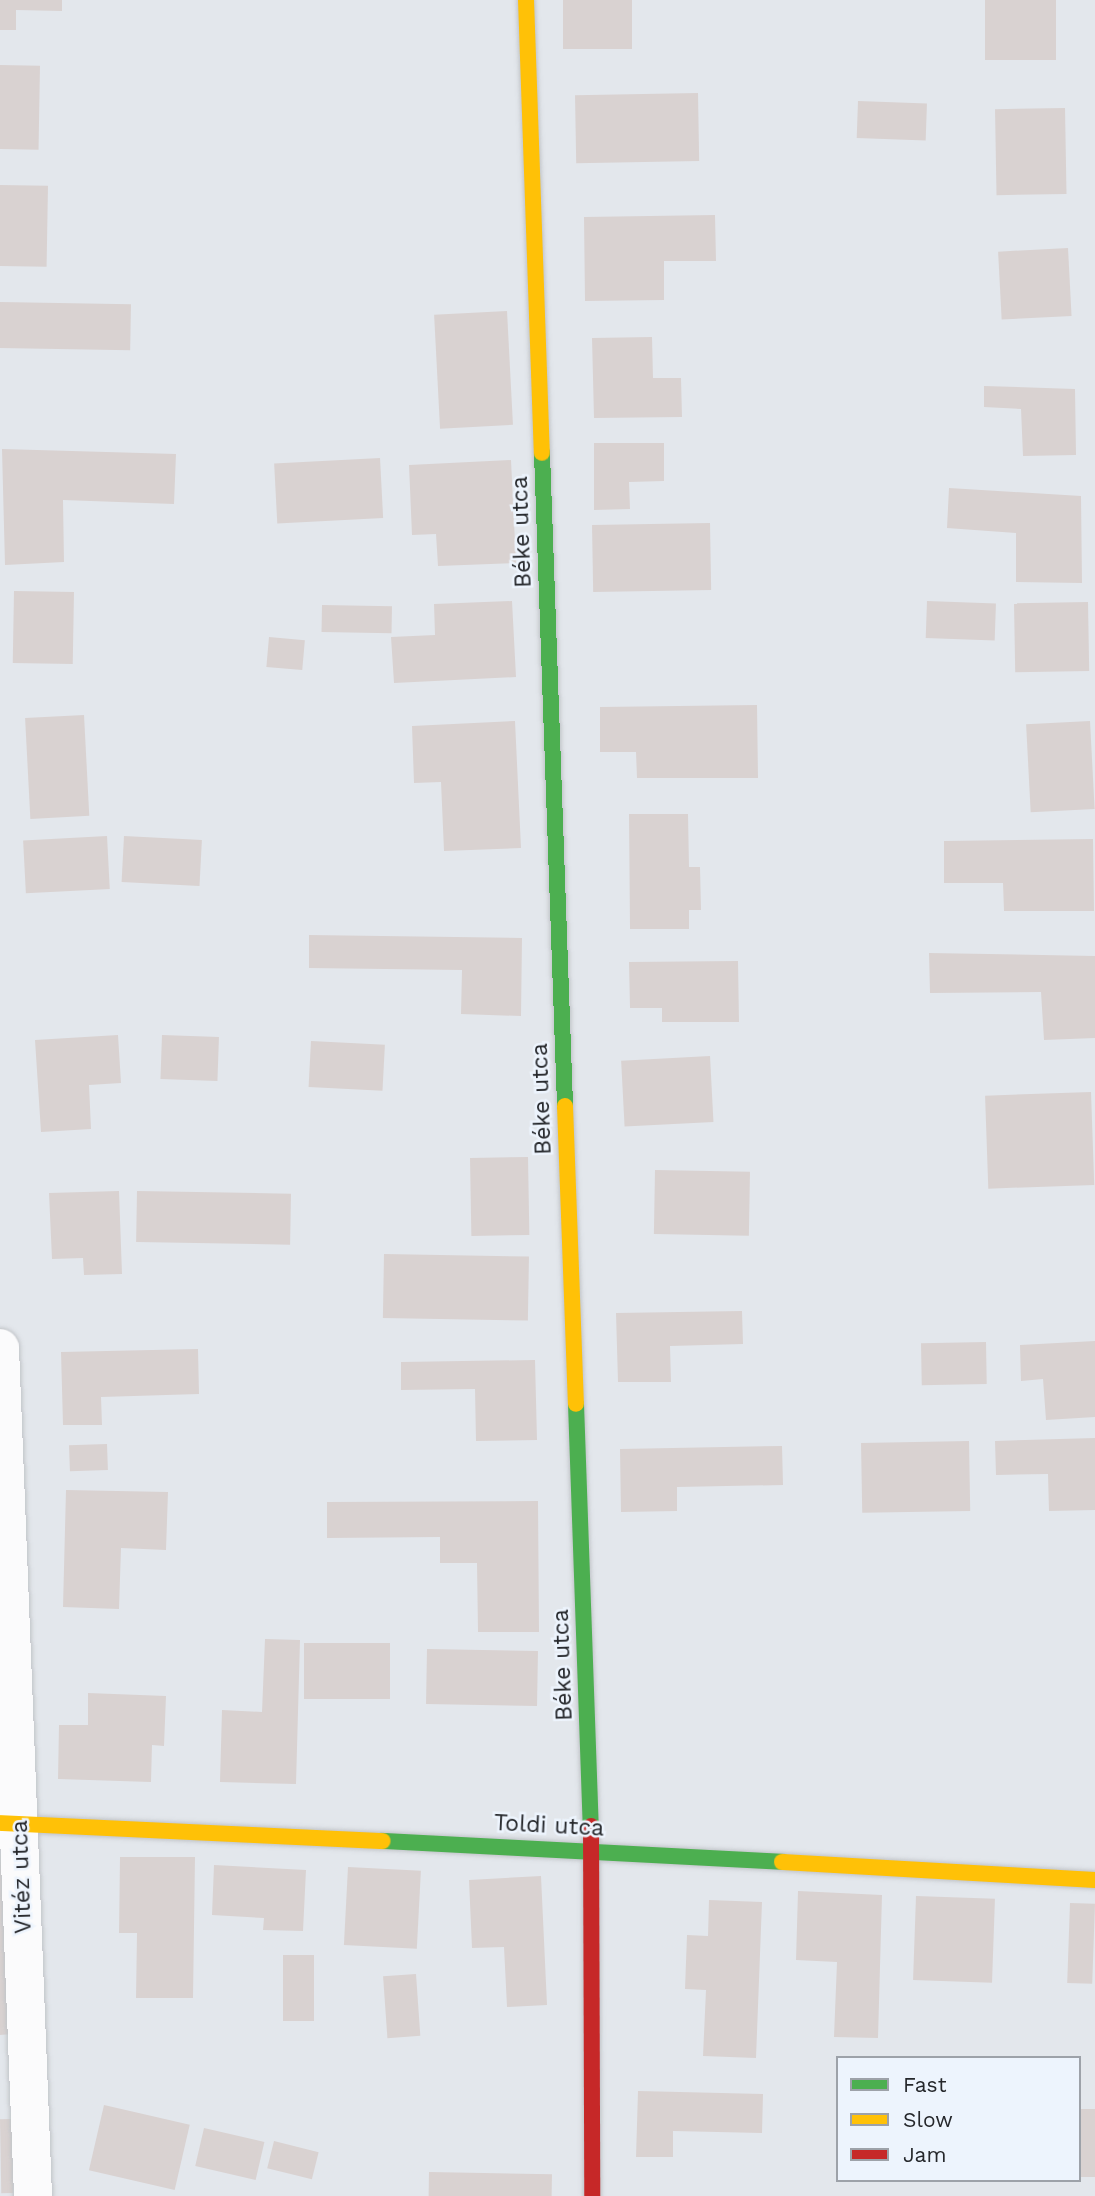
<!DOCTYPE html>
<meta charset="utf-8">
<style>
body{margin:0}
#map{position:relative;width:1095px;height:2196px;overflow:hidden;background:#e3e7ec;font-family:"Work Sans",sans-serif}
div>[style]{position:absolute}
.building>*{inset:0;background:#d9d2d1;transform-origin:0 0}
.roads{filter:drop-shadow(0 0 2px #c1c4c8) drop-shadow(0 0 2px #c1c4c8)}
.street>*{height:38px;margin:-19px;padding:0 19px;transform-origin:19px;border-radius:19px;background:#fbfbfc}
.fast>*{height:16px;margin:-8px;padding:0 8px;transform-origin:8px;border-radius:8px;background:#4caf50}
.slow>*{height:16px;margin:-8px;padding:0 8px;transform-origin:8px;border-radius:8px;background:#ffc107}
.jam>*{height:16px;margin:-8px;padding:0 8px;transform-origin:8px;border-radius:8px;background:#c62828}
span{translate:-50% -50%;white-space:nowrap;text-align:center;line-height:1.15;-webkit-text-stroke:5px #edf4fd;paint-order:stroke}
.street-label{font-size:23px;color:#25272b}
.legend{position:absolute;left:836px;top:2056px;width:245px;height:126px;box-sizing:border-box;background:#edf4fd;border:2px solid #9da2a9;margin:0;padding:9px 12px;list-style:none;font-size:21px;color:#25272b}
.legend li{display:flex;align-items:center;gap:14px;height:35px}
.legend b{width:35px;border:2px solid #9da2a9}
</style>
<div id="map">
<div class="building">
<div style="clip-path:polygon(0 0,62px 0,62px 11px,16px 10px,16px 30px,0 30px)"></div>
<div style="left:563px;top:0;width:69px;height:49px"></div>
<div style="left:985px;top:0;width:71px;height:60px"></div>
<div style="left:0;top:65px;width:40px;height:84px;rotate:1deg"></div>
<div style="left:698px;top:93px;width:68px;height:123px;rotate:89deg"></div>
<div style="left:858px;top:101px;width:69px;height:37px;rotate:2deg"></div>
<div style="left:1065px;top:108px;width:86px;height:70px;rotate:89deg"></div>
<div style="left:0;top:185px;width:48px;height:81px;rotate:1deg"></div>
<div style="clip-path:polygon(715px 215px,716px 261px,664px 261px,664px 300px,585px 301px,584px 217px)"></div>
<div style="left:1068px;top:248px;width:68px;height:70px;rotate:87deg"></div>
<div style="left:0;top:302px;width:131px;height:46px;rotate:1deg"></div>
<div style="left:507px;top:311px;width:114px;height:73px;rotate:87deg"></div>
<div style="clip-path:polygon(652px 337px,653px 378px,681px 378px,682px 417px,594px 418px,592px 338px)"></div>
<div style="clip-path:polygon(984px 386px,1075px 389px,1076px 455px,1023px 456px,1021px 409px,984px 407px)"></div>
<div style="clip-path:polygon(594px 443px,664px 443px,664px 481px,629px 482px,630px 509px,594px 510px)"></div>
<div style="clip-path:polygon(2px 449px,176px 454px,174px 504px,63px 500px,64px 562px,5px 565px)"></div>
<div style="left:380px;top:458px;width:60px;height:106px;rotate:87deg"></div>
<div style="clip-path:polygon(511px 460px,516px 563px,438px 566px,436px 534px,412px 535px,409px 465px)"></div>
<div style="clip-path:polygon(949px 488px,1081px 496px,1082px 583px,1016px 582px,1016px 533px,947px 528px)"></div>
<div style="left:710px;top:523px;width:67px;height:118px;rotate:89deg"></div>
<div style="left:14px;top:591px;width:60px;height:72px;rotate:1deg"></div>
<div style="clip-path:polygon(512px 601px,516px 677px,394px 683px,391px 637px,435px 635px,434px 604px)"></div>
<div style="left:927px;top:601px;width:69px;height:37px;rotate:2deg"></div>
<div style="left:1088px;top:602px;width:69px;height:74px;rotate:89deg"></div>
<div style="left:322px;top:605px;width:70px;height:27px;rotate:1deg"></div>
<div style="left:269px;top:637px;width:36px;height:30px;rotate:5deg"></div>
<div style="clip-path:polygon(757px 705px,758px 778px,637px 778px,636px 752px,600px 752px,600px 707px)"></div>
<div style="left:84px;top:715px;width:101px;height:59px;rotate:87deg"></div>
<div style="clip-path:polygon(515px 721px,521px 848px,444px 851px,441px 782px,414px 783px,412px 726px)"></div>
<div style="left:1090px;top:721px;width:88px;height:64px;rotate:87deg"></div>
<div style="clip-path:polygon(629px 814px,688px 814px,689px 867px,700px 867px,701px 910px,689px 910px,689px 929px,630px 929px)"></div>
<div style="left:107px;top:836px;width:53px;height:84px;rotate:87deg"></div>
<div style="left:124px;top:836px;width:78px;height:46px;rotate:3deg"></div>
<div style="clip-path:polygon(1093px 839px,1094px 911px,1004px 911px,1003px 883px,944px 883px,944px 841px)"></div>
<div style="clip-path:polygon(309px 935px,522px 938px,521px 1016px,461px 1014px,462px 970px,309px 968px)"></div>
<div style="clip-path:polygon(929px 953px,1095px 956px,1095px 1038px,1044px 1040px,1041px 992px,930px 993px)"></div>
<div style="clip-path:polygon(738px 961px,739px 1022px,662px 1022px,662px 1008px,630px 1008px,629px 962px)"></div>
<div style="clip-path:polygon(118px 1035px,121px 1083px,89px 1085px,91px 1129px,41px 1132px,35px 1040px)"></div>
<div style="left:162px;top:1035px;width:57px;height:44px;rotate:2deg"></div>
<div style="left:311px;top:1041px;width:74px;height:46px;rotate:3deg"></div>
<div style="left:710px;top:1056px;width:66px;height:89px;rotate:87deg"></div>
<div style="left:1091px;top:1092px;width:93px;height:106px;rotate:88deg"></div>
<div style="left:528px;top:1157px;width:78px;height:58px;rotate:89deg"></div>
<div style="left:655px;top:1170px;width:95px;height:64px;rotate:1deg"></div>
<div style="clip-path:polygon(119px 1191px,122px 1274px,84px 1275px,83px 1258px,52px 1259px,49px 1193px)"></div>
<div style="left:137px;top:1191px;width:154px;height:51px;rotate:1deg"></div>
<div style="left:384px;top:1254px;width:145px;height:64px;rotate:1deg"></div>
<div style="clip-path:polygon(742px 1311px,743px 1344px,670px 1346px,671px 1382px,618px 1382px,616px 1313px)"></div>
<div style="clip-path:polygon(1095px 1341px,1095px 1417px,1046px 1420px,1043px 1379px,1021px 1381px,1020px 1345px)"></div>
<div style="left:986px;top:1342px;width:42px;height:65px;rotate:89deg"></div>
<div style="clip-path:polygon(198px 1349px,199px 1394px,101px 1397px,102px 1425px,63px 1425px,61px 1352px)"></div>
<div style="clip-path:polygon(535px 1360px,537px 1440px,476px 1441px,475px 1389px,401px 1390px,401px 1362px)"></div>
<div style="clip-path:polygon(1095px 1438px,1095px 1510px,1049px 1511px,1048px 1474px,996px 1475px,995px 1441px)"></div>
<div style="left:969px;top:1441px;width:70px;height:108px;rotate:89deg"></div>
<div style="left:107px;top:1444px;width:26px;height:38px;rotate:88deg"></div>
<div style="clip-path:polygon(782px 1446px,783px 1485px,677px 1487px,677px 1511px,621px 1512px,620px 1449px)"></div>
<div style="clip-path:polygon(66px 1490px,168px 1492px,166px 1550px,121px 1548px,119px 1609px,63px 1607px)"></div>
<div style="clip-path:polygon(538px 1501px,539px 1632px,478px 1632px,477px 1563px,440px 1563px,440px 1537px,327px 1538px,327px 1502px)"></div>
<div style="clip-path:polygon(265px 1639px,300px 1640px,296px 1784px,220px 1782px,222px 1710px,262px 1712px)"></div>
<div style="left:304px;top:1643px;width:86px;height:56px"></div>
<div style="left:427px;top:1649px;width:111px;height:55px;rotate:1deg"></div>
<div style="clip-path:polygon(88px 1693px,166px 1696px,164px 1746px,152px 1745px,151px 1782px,58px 1779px,59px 1725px,88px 1725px)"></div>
<div style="clip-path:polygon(0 1850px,11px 2034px,0 2035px)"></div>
<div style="clip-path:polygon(120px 1857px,195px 1857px,193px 1998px,136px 1998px,137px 1933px,119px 1933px)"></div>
<div style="clip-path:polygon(214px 1865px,306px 1870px,303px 1931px,263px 1930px,264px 1918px,212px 1915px)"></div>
<div style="left:348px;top:1867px;width:73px;height:78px;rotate:3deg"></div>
<div style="clip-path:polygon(541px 1876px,547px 2005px,507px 2007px,504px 1947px,472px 1948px,469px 1880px)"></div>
<div style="clip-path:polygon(798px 1891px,882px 1895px,878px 2038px,834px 2037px,837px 1962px,796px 1960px)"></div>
<div style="left:916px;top:1896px;width:79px;height:84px;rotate:2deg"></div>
<div style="clip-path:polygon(709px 1900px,762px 1902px,756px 2058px,703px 2056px,706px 1990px,685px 1989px,687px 1935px,708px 1936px)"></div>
<div style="left:1070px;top:1903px;width:25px;height:80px;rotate:2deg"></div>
<div style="left:283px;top:1955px;width:31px;height:66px"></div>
<div style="left:416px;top:1974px;width:62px;height:33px;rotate:86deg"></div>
<div style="clip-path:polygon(638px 2091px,763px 2094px,762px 2133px,673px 2131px,673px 2157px,636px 2157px)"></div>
<div style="left:104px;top:2105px;width:88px;height:67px;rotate:13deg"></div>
<div style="left:1079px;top:2109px;width:16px;height:68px"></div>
<div style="left:12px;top:2119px;width:74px;height:12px;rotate:89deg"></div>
<div style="left:204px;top:2128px;width:62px;height:39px;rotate:13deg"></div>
<div style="left:274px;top:2141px;width:46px;height:28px;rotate:14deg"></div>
<div style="left:429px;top:2172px;width:123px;height:24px;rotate:1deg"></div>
</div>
<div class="roads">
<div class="street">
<div style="left:0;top:1348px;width:849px;rotate:87.77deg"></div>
</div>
<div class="fast">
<div style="left:542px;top:453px;width:653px;rotate:87.98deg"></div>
<div style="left:576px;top:1404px;width:422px;rotate:88deg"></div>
<div style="left:383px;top:1841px;width:400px;rotate:3deg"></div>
</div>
<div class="slow">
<div style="left:526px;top:0;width:453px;rotate:88deg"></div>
<div style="left:565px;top:1106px;width:298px;rotate:87.9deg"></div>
<div style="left:0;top:1823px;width:383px;rotate:2.7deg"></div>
<div style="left:782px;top:1862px;width:314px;rotate:3.3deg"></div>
</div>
<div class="jam">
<div style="left:591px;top:1826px;width:370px;rotate:89.8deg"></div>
</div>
</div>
<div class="street-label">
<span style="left:522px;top:532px;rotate:-92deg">Béke utca</span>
<span style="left:542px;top:1099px;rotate:-92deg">Béke utca</span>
<span style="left:563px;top:1665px;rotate:-92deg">Béke utca</span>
<span style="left:549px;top:1826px;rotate:3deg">Toldi utca</span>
<span style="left:22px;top:1877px;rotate:-92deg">Vitéz utca</span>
</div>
<ul class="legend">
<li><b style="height:9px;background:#4caf50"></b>Fast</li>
<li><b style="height:9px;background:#ffc107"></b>Slow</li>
<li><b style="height:9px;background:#c62828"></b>Jam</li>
</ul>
</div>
